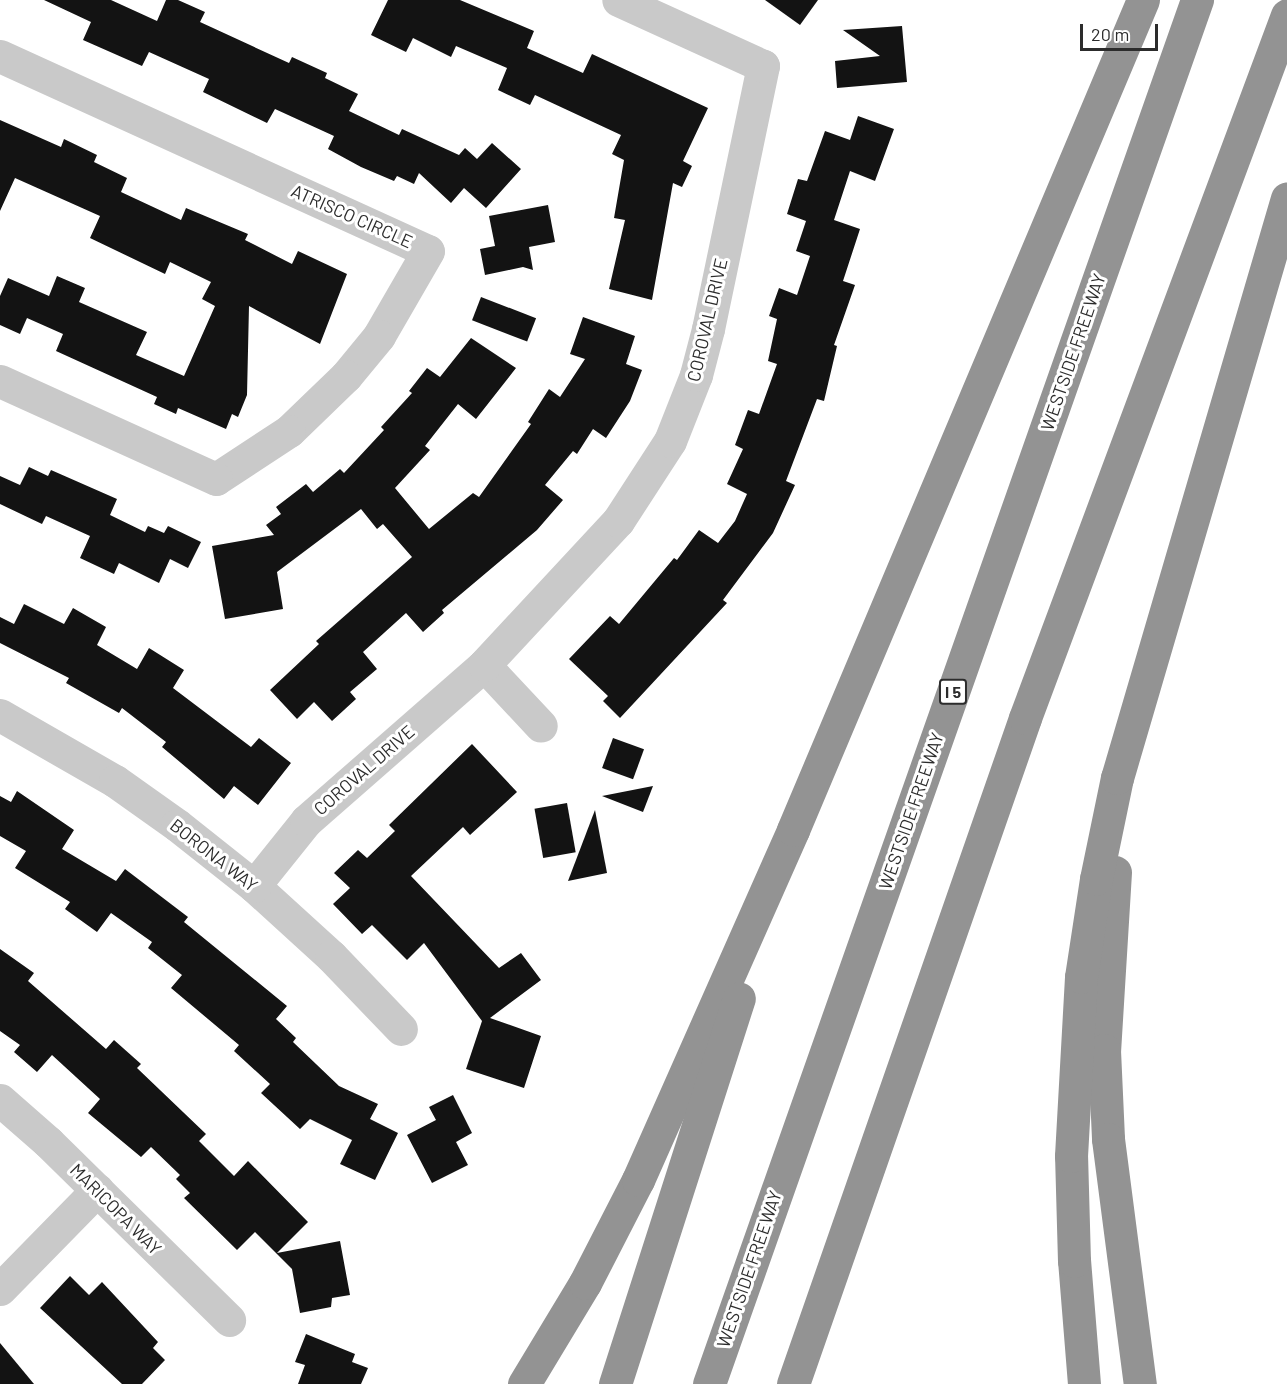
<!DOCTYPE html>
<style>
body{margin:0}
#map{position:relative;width:1287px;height:1384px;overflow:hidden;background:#fff;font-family:Barlow,sans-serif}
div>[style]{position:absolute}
.building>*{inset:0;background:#131313;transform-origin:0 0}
.minor>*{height:33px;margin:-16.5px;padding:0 16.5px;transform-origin:16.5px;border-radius:16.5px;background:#c9c9c9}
.highway>*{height:33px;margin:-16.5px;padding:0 16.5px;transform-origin:16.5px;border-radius:16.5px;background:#939393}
span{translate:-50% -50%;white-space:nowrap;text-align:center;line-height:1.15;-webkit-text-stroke:6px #fff;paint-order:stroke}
.shield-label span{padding:2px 4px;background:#fff;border:2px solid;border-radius:4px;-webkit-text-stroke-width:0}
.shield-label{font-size:16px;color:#2c2c2c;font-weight:700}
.street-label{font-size:18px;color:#2c2c2c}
.scale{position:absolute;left:1080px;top:24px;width:78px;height:27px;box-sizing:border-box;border:3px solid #2c2c2c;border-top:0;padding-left:8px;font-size:18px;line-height:21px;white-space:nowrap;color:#2c2c2c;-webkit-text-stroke:4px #fff;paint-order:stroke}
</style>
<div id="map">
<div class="building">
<div style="clip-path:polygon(44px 0,111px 0,157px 21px,166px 0,178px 0,205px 12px,200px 22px,289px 63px,292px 57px,327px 73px,325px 78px,358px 94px,349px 111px,399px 135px,402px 129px,459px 155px,465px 148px,477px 159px,492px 143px,521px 169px,486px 208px,464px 188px,451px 203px,419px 173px,414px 184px,397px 176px,394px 181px,361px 167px,328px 149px,334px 136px,275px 109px,267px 123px,203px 92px,209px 79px,149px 52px,142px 66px,83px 40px,91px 22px)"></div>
<div style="clip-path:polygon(388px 0,460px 0,534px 31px,527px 48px,583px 73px,592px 54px,708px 108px,683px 161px,692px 166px,682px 187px,673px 183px,652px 300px,609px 289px,625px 220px,614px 218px,624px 160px,612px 154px,621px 135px,535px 95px,530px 105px,498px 90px,507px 68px,456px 46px,451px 57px,413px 38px,406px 52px,371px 35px)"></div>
<div style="clip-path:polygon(765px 0,818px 0,800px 25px)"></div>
<div style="clip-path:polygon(902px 26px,907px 82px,837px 88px,835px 61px,880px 56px,843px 30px)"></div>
<div style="clip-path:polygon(858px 116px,894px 129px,875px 181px,850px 171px,834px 220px,860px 229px,843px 281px,855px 285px,834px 345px,837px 346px,824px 401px,817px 399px,786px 481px,795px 485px,773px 533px,723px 600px,727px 603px,620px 718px,603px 701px,608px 696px,569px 659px,610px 616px,619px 624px,674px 558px,677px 560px,699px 530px,718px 543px,735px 521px,747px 494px,727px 484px,743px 449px,735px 445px,748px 410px,759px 414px,777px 364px,768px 361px,777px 319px,769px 316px,779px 288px,797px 295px,810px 256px,796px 251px,806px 221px,787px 214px,798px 179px,807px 181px,825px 131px,850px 140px)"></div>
<div style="clip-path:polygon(0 120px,61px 147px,64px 139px,97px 155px,94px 162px,127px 178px,121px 192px,181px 220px,186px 208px,248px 234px,245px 240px,292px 264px,298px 251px,347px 274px,320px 344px,249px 306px,247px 395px,238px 417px,232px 414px,226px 429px,178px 408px,176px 414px,154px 404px,157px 397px,56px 351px,63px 334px,27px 318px,20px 334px,0 325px,0 296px,8px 278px,49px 296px,57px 276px,85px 288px,79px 302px,147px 332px,136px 355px,184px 376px,215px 306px,202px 299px,211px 282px,170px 262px,165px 274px,90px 238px,100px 216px,15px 178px,0 211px)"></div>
<div style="clip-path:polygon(548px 205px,555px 242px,529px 247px,533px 270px,523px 267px,485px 275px,480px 249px,495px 246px,489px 216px)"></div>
<div style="left:481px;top:297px;width:59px;height:25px;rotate:21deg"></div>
<div style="clip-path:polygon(583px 317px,635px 336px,626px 364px,642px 370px,630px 401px,606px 438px,593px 429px,577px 454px,573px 451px,545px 485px,563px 500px,537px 530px,442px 610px,444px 613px,423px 632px,406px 613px,363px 652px,377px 669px,350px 692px,356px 699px,332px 721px,314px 702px,297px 719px,270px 690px,319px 644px,316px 641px,412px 557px,383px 524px,377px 529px,361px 509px,277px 572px,283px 609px,225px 619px,212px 546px,274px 535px,266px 525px,281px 514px,276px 507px,306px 484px,313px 492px,340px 469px,344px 473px,384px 430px,381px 427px,412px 393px,409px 391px,427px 368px,440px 377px,471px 338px,516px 368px,476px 419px,458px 404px,425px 446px,430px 450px,395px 488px,429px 529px,473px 493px,479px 497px,531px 424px,528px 422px,549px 389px,560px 397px,585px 359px,570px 354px)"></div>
<div style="clip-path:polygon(29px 467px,48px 476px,51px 470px,117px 499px,110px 515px,145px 532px,148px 526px,164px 533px,168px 526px,201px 542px,188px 568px,170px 559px,159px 583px,119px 563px,114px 574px,80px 558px,90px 536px,46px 516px,42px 524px,0 504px,0 476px,20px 485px)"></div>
<div style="clip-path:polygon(24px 604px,64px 624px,73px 608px,106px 627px,97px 645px,137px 669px,149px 648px,184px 670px,173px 688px,251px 747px,259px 738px,291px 763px,258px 805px,234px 786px,224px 799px,162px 747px,166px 742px,122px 708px,119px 713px,66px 683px,69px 678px,0 643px,0 617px,14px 624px)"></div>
<div style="left:613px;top:738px;width:33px;height:32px;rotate:20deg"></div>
<div style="clip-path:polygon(472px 744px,517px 792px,470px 835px,463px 827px,411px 876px,499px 968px,521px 953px,541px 980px,490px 1018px,541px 1036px,524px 1088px,466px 1069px,482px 1021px,424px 943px,407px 960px,372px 925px,362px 934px,333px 904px,350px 888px,334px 873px,358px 850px,367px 858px,395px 831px,389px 825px)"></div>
<div style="clip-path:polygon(653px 786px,643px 812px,602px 796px)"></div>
<div style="clip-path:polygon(17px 791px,74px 830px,62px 849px,116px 881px,125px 869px,188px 917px,184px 922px,287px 1006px,276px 1019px,296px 1038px,293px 1042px,339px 1086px,378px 1104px,370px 1119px,398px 1133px,375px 1180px,340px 1164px,352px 1140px,310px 1119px,300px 1129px,261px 1093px,270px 1084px,234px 1051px,239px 1045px,171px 988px,182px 975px,148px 948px,152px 942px,111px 913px,97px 932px,65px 909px,70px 902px,15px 868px,26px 851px,0 836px,0 796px,11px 802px)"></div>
<div style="left:567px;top:803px;width:50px;height:33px;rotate:80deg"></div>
<div style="clip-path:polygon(595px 810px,607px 873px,568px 881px)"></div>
<div style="clip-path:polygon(0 949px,34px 973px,28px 981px,106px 1049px,114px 1040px,141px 1064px,137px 1068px,206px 1134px,199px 1141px,234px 1176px,248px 1161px,308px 1222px,277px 1253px,340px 1241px,350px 1295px,332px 1298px,331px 1307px,300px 1313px,292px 1269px,255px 1232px,237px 1250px,184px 1198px,190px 1193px,176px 1179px,180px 1175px,151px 1147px,141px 1157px,88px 1113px,100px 1099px,52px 1055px,37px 1072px,14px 1052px,20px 1045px,0 1031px)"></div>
<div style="clip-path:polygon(453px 1095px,472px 1133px,456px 1142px,468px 1165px,432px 1183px,407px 1135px,436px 1120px,429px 1107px)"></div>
<div style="clip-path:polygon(70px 1276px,89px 1295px,102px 1282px,158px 1342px,153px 1348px,165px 1360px,142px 1384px,122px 1384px,40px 1308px)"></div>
<div style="clip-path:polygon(306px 1334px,355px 1354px,352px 1362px,368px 1368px,361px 1384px,298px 1384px,305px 1365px,295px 1362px)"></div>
<div style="clip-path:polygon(0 1343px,34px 1384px,0 1384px)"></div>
</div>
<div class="minor">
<div style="left:0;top:56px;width:470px;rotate:24.5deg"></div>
<div style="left:428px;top:251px;width:98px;rotate:120deg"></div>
<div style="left:379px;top:336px;width:52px;rotate:129.5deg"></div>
<div style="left:346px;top:376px;width:79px;rotate:136deg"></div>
<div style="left:289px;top:431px;width:87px;rotate:146.7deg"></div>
<div style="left:216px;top:479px;width:237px;rotate:-155.6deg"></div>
<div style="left:484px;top:665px;width:83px;rotate:46.9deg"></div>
<div style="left:0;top:715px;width:133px;rotate:29.9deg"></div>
<div style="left:115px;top:781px;width:76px;rotate:35.4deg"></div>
<div style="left:177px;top:825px;width:98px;rotate:38.4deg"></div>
<div style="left:254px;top:886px;width:104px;rotate:42.3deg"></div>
<div style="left:331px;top:956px;width:101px;rotate:46.2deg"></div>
<div style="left:254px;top:886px;width:83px;rotate:-51.3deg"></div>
<div style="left:306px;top:821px;width:237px;rotate:-41.2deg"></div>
<div style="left:484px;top:665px;width:197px;rotate:-47.1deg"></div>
<div style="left:618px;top:521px;width:95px;rotate:-57deg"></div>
<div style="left:670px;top:441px;width:71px;rotate:-68.5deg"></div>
<div style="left:696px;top:375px;width:48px;rotate:-75.4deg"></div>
<div style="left:708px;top:329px;width:269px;rotate:-78.2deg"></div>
<div style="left:763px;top:66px;width:159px;rotate:-155.5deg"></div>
<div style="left:0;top:1100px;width:64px;rotate:41.2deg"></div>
<div style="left:48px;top:1142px;width:254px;rotate:44.5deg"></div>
<div style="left:0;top:1289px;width:139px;rotate:-45.6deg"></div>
</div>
<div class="highway">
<div style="left:1115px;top:872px;width:178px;rotate:93.5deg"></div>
<div style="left:1104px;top:1050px;width:89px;rotate:87.4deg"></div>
<div style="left:1108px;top:1139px;width:247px;rotate:82.6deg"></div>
<div style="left:524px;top:1384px;width:118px;rotate:-58.9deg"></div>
<div style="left:585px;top:1283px;width:116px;rotate:-62.8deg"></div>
<div style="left:638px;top:1180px;width:383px;rotate:-66.1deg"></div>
<div style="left:793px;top:830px;width:901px;rotate:-67.14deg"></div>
<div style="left:615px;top:1384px;width:405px;rotate:-72.2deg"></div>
<div style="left:709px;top:1384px;width:1468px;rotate:-70.58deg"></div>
<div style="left:793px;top:1384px;width:705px;rotate:-70.79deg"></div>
<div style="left:1025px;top:718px;width:750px;rotate:-69.56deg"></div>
<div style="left:1084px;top:1384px;width:123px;rotate:-94.6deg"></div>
<div style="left:1074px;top:1261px;width:105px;rotate:-91.6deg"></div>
<div style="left:1071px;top:1156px;width:179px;rotate:-86.8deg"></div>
<div style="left:1081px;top:977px;width:99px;rotate:-81.3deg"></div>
<div style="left:1096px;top:879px;width:103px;rotate:-78.3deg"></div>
<div style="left:1117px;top:778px;width:604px;rotate:-73.66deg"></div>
</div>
<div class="shield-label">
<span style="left:953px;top:692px">I 5</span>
</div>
<div class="street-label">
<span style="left:352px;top:216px;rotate:24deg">ATRISCO CIRCLE</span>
<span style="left:707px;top:320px;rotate:-77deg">COROVAL DRIVE</span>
<span style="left:1073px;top:352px;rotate:-71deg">WESTSIDE FREEWAY</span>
<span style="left:364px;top:770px;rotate:-41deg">COROVAL DRIVE</span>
<span style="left:911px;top:811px;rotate:-71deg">WESTSIDE FREEWAY</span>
<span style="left:214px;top:855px;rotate:38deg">BORONA WAY</span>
<span style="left:116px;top:1209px;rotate:45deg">MARICOPA WAY</span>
<span style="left:749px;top:1269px;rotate:-71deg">WESTSIDE FREEWAY</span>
</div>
<div class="scale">20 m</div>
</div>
